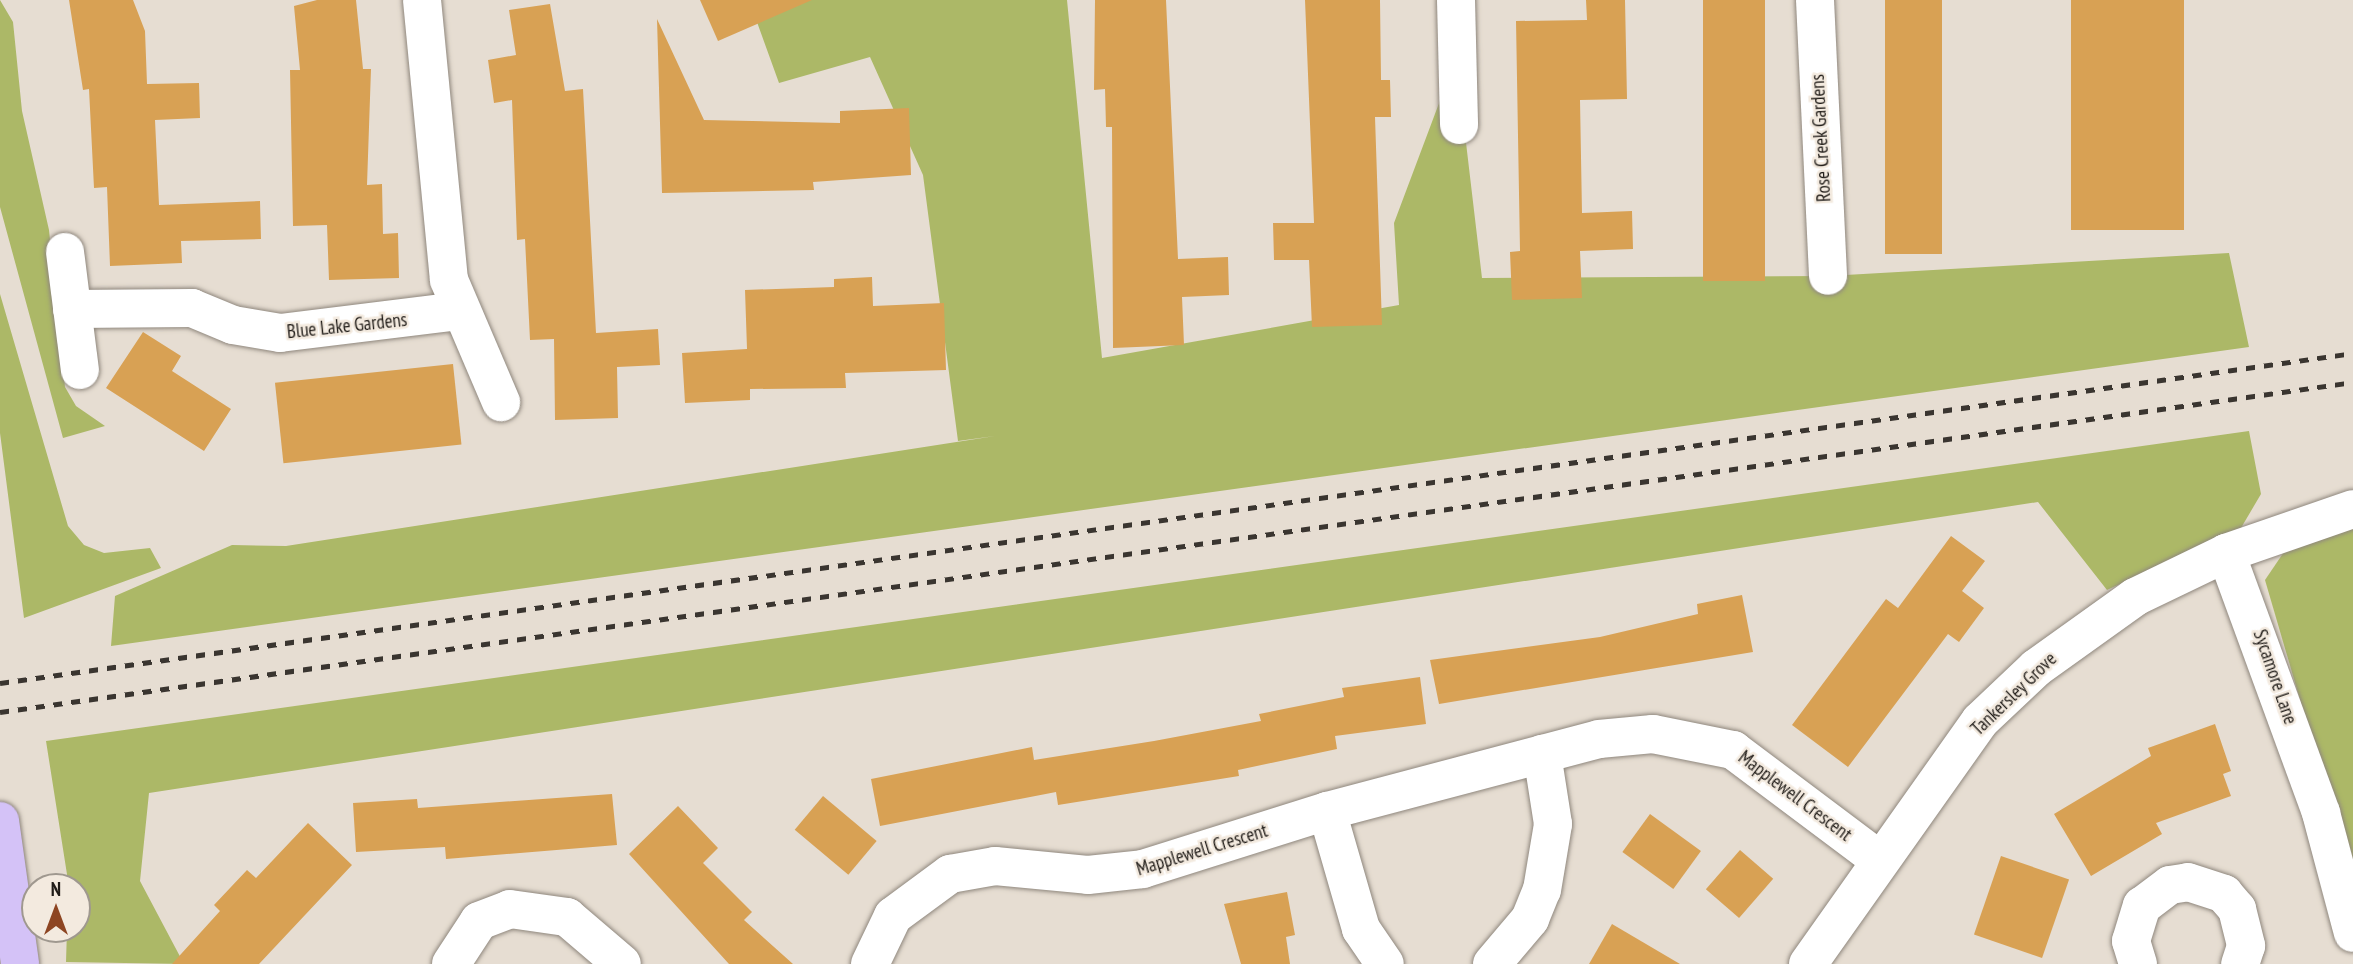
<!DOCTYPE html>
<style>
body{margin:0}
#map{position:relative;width:2353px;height:964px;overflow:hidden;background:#e6ddd2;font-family:"PT Sans Narrow",sans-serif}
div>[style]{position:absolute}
.green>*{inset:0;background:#acb867}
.building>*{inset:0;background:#d8a154;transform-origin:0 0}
.roads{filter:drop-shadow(0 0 2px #8f877d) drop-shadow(0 0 2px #8f877d)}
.minor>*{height:38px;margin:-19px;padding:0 19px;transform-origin:19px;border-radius:19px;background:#fff}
.major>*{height:38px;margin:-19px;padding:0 19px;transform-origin:19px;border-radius:19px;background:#d4c2f7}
.rail>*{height:5px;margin-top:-2.5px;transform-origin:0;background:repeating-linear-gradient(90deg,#3a3530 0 9px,transparent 0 18px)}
span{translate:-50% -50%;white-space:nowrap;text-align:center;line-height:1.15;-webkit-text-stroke:5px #f3eadf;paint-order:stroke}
.street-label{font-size:19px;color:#201c18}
.north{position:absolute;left:21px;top:873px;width:70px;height:70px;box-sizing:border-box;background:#f3eadf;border:2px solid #9f988f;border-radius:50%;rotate:0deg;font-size:19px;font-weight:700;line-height:28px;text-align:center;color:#201c18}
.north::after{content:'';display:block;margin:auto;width:24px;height:32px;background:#8d4522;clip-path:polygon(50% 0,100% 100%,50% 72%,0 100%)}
</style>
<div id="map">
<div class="green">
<div style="clip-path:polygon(0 0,13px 22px,22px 111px,49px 230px,65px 387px,76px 406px,105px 426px,63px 438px,0 207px)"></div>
<div style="clip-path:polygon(749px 0,1067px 0,1102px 358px,1399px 305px,1394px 223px,1456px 58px,1482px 278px,1828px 276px,2229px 253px,2249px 347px,111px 646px,115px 596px,232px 545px,286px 546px,995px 436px,958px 441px,923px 175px,870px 57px,779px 83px)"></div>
<div style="clip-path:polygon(0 294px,68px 526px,84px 545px,104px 553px,150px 548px,161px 568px,24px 618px,0 433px)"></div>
<div style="clip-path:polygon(2249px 431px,2261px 494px,2241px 528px,2107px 590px,2038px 502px,149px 793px,140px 881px,184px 964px,66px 962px,67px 929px,77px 929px,77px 887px,69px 887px,46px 741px)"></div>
<div style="clip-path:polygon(2353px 509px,2353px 881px,2265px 580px,2292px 540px)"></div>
</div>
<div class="building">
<div style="clip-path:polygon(69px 0,133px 0,145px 31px,147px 84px,199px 83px,200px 118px,155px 120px,159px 205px,260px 201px,261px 239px,181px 241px,182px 263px,110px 266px,107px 187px,94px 188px,89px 89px,83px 90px)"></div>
<div style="clip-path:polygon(317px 0,356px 0,363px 69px,371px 69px,367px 185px,382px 184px,383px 234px,398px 233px,399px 278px,329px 280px,327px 225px,293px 226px,290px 70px,300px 70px,294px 6px)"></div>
<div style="clip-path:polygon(700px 0,812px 0,718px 41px)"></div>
<div style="clip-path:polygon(1095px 0,1166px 0,1178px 259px,1228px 257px,1229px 295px,1182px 297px,1184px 345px,1113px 348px,1112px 127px,1106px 127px,1105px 89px,1094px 90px)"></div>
<div style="clip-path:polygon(1305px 0,1380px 0,1381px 80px,1390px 80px,1391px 117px,1375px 117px,1382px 325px,1312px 327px,1309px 260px,1274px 260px,1273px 223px,1314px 223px)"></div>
<div style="clip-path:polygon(1586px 0,1625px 0,1627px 99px,1580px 100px,1582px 213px,1632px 211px,1633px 249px,1580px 251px,1582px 298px,1512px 300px,1510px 252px,1520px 251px,1516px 21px,1587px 20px)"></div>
<div style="left:1703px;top:0;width:62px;height:281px"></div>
<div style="left:1885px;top:0;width:57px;height:254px"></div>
<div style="left:2071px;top:0;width:113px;height:230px"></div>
<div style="clip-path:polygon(550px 4px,565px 91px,583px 89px,596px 333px,658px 329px,660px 365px,617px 367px,618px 418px,555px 420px,554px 339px,530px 340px,525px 239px,517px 240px,512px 100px,494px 103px,488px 60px,516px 55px,509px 10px)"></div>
<div style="clip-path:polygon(657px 19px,704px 120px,840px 123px,840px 111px,909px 108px,911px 175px,813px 182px,814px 190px,662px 193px)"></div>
<div style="clip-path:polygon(872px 277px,873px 306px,944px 303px,946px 370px,845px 373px,846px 388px,750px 389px,750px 400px,685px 403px,682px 353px,747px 349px,745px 290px,834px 287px,834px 279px)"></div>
<div style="clip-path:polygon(143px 332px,181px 356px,172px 371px,231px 409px,204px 451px,106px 388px)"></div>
<div style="left:453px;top:364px;width:81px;height:179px;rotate:84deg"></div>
<div style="clip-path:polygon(1951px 536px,1985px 561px,1962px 591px,1984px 608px,1959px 642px,1948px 634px,1848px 767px,1792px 725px,1886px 599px,1898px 608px)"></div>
<div style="clip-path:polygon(1742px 595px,1753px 652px,1439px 704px,1430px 660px,1600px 637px,1698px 614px,1697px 604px)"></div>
<div style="clip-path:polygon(1420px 677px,1426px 724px,1335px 736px,1337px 749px,1238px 770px,1239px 776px,1058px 805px,1056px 792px,880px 826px,871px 779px,1032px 747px,1034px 760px,1154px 741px,1261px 721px,1259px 714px,1344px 697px,1342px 688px)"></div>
<div style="clip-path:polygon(2215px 724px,2231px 771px,2223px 774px,2231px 796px,2156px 823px,2162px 834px,2091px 876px,2054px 814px,2151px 756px,2148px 748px)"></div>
<div style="clip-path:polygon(612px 794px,617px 845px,446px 859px,445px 847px,356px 852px,353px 803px,417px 799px,418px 808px)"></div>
<div style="left:823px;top:796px;width:70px;height:44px;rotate:40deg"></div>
<div style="clip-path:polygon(678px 806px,718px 848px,703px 863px,752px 912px,744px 920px,793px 964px,729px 964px,629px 854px)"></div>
<div style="left:1650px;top:814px;width:63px;height:47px;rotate:36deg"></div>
<div style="clip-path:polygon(308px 823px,352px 865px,259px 964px,172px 964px,220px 911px,214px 905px,247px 870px,256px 878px)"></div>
<div style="left:1740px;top:850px;width:44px;height:52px;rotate:41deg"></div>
<div style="left:2001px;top:856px;width:72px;height:83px;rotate:19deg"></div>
<div style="clip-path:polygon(1287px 892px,1295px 935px,1286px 937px,1290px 964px,1241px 964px,1224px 904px)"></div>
<div style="clip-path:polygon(1612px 924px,1680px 964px,1589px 964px)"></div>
</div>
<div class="roads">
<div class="minor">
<div style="left:422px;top:0;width:281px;rotate:84.5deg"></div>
<div style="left:449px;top:280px;width:133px;rotate:66.9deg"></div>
<div style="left:1456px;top:0;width:125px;rotate:88.6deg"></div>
<div style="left:1815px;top:0;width:276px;rotate:87.3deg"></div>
<div style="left:65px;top:252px;width:119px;rotate:82.8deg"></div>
<div style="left:72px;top:309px;width:120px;rotate:-0.5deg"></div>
<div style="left:192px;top:308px;width:44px;rotate:22.5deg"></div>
<div style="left:233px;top:325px;width:48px;rotate:9.7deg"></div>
<div style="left:280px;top:333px;width:179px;rotate:-7deg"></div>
<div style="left:2226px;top:553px;width:277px;rotate:69.9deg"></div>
<div style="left:2321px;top:813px;width:124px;rotate:75.1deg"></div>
<div style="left:1327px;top:811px;width:123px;rotate:73.9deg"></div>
<div style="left:1361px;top:929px;width:42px;rotate:55.6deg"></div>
<div style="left:451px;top:964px;width:51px;rotate:-56.9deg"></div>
<div style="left:479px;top:921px;width:33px;rotate:-21deg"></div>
<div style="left:510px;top:909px;width:58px;rotate:8deg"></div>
<div style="left:567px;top:917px;width:72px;rotate:40.5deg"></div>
<div style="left:870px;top:964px;width:53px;rotate:-64.4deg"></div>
<div style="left:893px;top:916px;width:71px;rotate:-36.4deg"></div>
<div style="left:950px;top:874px;width:46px;rotate:-10.1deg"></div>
<div style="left:995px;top:866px;width:93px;rotate:5.5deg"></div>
<div style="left:1088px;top:875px;width:55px;rotate:-6.2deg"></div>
<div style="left:1143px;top:869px;width:193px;rotate:-17.5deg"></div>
<div style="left:1327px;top:811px;width:281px;rotate:-14.8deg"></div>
<div style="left:1599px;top:739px;width:54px;rotate:-5.3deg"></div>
<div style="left:1653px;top:734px;width:82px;rotate:11.3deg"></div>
<div style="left:1733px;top:750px;width:181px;rotate:36.9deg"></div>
<div style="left:1492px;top:964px;width:59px;rotate:-49.8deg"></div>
<div style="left:1530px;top:919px;width:31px;rotate:-68deg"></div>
<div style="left:1542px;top:890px;width:67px;rotate:-80.5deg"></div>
<div style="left:1553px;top:824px;width:71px;rotate:-98.9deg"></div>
<div style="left:1808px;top:964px;width:298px;rotate:-54.7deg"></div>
<div style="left:1980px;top:721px;width:77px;rotate:-43.4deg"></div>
<div style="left:2036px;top:668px;width:122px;rotate:-35.6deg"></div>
<div style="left:2135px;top:597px;width:101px;rotate:-25.8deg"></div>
<div style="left:2226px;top:553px;width:134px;rotate:-19.1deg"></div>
<div style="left:2138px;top:964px;width:24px;rotate:-107deg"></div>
<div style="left:2131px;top:941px;width:37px;rotate:-73deg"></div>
<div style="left:2142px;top:906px;width:35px;rotate:-37deg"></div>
<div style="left:2170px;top:885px;width:18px;rotate:-9deg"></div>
<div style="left:2188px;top:882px;width:38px;rotate:18deg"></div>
<div style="left:2224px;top:894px;width:20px;rotate:49deg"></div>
<div style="left:2237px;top:909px;width:38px;rotate:76deg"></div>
<div style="left:2246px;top:946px;width:19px;rotate:108deg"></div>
</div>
<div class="major">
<div style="left:0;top:821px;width:144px;rotate:82deg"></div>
</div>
</div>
<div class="rail">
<div style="left:0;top:683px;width:2376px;rotate:-7.98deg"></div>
<div style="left:0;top:712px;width:2376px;rotate:-7.98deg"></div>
</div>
<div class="street-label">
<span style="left:1821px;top:138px;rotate:-93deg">Rose Creek Gardens</span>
<span style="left:347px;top:326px;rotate:-6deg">Blue Lake Gardens</span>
<span style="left:2275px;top:677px;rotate:71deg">Sycamore Lane</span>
<span style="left:2014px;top:694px;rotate:-44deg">Tankersley Grove</span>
<span style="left:1795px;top:796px;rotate:37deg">Mapplewell Crescent</span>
<span style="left:1202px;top:850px;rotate:-17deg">Mapplewell Crescent</span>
</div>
<div class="north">N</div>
</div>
